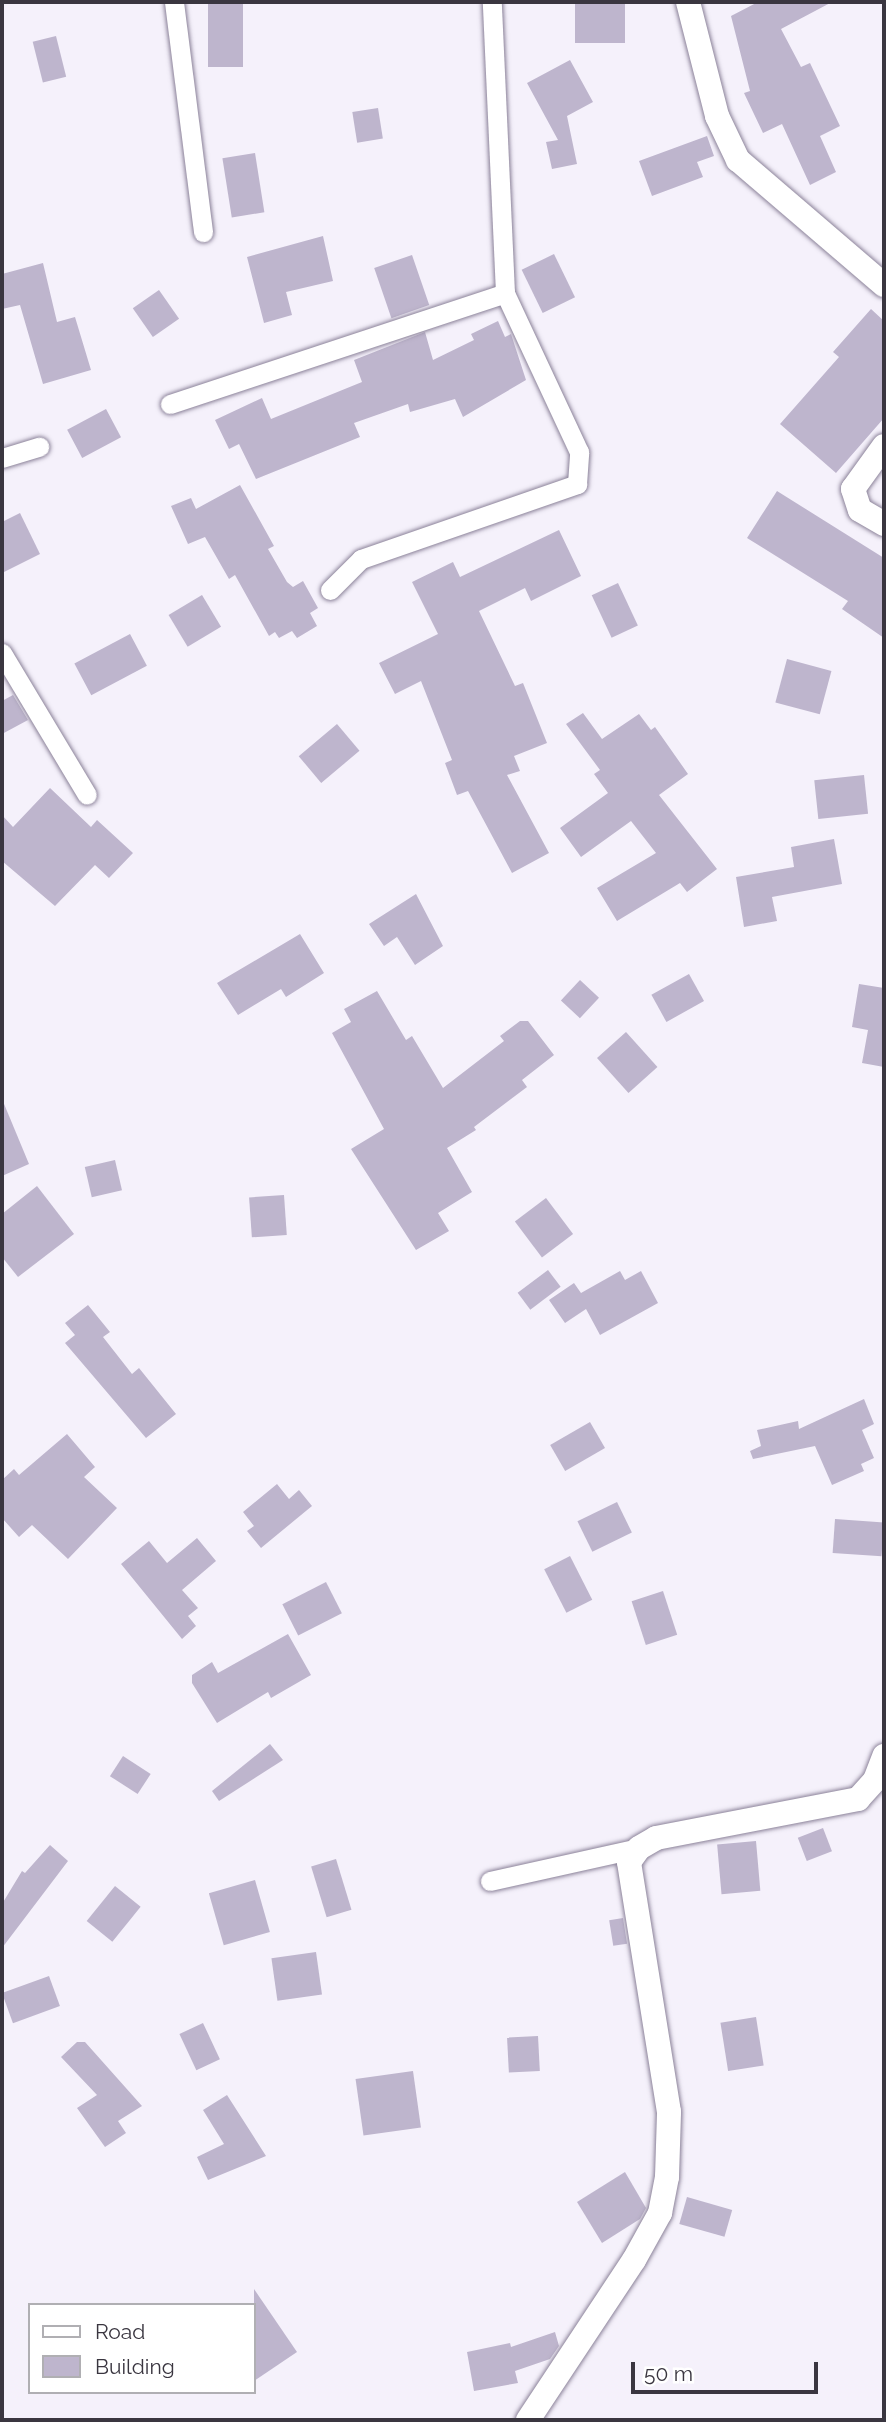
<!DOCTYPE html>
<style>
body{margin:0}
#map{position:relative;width:886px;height:2422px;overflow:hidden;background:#f5f1fb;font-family:Raleway,sans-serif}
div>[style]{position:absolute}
.building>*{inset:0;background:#beb5cd;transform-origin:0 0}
.roads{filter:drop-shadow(0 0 2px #8b8299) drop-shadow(0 0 2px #8b8299)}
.minor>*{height:19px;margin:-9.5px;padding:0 9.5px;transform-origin:9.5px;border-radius:9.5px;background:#fff}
.tertiary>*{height:24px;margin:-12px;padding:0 12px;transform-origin:12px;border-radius:12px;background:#fff}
span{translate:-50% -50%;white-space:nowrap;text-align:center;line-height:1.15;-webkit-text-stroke:5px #fff;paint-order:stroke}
.frame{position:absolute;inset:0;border:4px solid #3a3640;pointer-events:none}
.legend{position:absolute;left:28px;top:2303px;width:228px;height:91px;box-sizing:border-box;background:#fff;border:2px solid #b0afb3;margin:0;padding:9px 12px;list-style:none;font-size:21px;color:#3a3640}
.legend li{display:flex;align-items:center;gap:14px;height:35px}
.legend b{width:35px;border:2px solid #b0afb3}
.scale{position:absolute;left:631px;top:2362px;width:187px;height:32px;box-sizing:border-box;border:4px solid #3a3640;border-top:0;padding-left:9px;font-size:21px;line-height:24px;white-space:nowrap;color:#3a3640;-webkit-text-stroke:5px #fff;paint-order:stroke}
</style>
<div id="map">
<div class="building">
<div style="left:208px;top:2px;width:35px;height:65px"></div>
<div style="left:575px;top:2px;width:50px;height:41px"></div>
<div style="clip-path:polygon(758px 2px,832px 2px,781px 29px,801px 67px,810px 63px,840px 126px,820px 136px,836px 172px,810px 185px,782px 124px,763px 133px,744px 93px,750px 91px,731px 16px)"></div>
<div style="left:56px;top:36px;width:42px;height:24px;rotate:76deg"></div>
<div style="clip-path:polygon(570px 60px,593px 102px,567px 116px,577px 164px,552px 169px,546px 142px,558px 140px,527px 83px)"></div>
<div style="left:378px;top:108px;width:31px;height:26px;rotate:81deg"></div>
<div style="clip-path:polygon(707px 136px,714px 156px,697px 162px,703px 177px,652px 196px,639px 161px)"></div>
<div style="left:255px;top:153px;width:60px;height:33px;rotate:81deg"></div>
<div style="clip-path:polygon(323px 236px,333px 281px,286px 292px,292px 315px,264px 323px,247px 257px)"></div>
<div style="left:554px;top:254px;width:48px;height:36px;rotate:64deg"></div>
<div style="left:412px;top:255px;width:53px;height:40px;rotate:71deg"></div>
<div style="clip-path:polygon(43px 263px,57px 322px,75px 317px,91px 370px,43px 384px,20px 305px,2px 309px,2px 274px)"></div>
<div style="left:159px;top:290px;width:35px;height:32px;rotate:55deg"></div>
<div style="clip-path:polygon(871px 309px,884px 321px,884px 418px,836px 473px,780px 424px,839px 357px,833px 352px)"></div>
<div style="clip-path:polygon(498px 321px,505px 337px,511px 334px,526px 380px,463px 417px,455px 399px,410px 412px,408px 404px,354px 423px,360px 437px,256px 479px,239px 444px,229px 449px,215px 420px,262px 398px,271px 419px,362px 382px,354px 360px,425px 332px,433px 360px,474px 340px,471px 334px)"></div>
<div style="left:106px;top:409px;width:32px;height:44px;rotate:62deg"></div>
<div style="clip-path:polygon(240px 485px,274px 546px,268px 549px,287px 582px,293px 587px,303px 581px,318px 608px,310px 613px,317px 626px,297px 638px,292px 631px,279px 638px,275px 632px,269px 636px,235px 575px,229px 579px,205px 537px,188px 544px,171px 506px,191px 498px,196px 509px)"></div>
<div style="clip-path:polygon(777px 491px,884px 558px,884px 638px,842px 609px,848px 601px,747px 538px)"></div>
<div style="clip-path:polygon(20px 513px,40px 554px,2px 573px,2px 522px)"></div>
<div style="clip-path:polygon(559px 530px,581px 576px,531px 601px,525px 588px,479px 611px,515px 686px,523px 683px,547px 743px,514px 756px,520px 771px,507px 775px,549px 853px,512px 873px,468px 791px,457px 795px,445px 763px,452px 760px,421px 681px,395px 694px,379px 663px,438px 634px,412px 582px,453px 562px,460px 577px)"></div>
<div style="left:618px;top:583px;width:47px;height:29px;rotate:65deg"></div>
<div style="left:202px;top:595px;width:37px;height:39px;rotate:59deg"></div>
<div style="left:130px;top:634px;width:36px;height:63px;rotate:62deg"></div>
<div style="left:787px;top:659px;width:46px;height:45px;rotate:15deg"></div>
<div style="clip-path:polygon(13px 695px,28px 720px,2px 734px,2px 701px)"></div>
<div style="clip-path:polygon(583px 713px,602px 739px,639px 714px,651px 730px,655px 727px,688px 774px,659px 795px,717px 869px,687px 892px,680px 883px,617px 921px,597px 888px,656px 853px,631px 821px,581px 857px,560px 828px,608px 793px,594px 774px,600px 770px,566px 724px)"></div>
<div style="left:337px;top:724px;width:35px;height:50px;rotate:50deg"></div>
<div style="left:864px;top:775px;width:39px;height:50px;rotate:84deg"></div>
<div style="clip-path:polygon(50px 788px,91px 827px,97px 820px,133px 853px,109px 878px,95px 865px,55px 906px,2px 861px,2px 815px,13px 827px)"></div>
<div style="clip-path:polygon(834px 839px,842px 884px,772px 897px,777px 921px,744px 927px,736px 877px,794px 867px,791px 847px)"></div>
<div style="clip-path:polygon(416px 894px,443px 946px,415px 965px,397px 937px,384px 946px,369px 924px)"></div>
<div style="clip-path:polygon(300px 934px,324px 973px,286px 997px,281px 989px,238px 1015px,217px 983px)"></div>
<div style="left:689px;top:974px;width:31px;height:43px;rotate:61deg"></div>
<div style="left:580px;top:980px;width:26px;height:28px;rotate:43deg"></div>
<div style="clip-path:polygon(859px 984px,884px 988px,884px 1067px,862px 1063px,868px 1030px,852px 1027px)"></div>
<div style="clip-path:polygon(377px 991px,406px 1040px,412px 1036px,443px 1088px,504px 1041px,500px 1036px,520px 1021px,528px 1021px,554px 1055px,522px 1080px,527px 1087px,474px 1127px,476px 1130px,447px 1148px,472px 1192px,438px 1213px,449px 1231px,416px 1250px,351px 1149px,384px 1129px,332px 1033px,351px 1022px,344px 1009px)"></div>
<div style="left:626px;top:1032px;width:47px;height:39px;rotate:48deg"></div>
<div style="clip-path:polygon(2px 1099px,29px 1164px,2px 1176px)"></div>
<div style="left:115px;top:1160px;width:31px;height:31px;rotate:77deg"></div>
<div style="clip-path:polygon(37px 1186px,74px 1234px,18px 1277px,2px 1257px,2px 1214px)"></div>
<div style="left:284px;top:1195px;width:40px;height:35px;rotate:86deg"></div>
<div style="left:546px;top:1198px;width:45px;height:39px;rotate:53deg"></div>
<div style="left:548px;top:1270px;width:21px;height:38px;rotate:53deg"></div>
<div style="clip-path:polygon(620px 1271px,625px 1280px,641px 1271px,658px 1303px,600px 1335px,586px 1309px,565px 1323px,549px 1300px,574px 1283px,581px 1293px)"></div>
<div style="clip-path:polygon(88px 1305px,110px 1332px,103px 1337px,132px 1374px,139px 1368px,176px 1414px,146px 1438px,65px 1343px,75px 1335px,65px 1323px)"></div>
<div style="clip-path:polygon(864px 1399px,874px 1424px,862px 1430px,874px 1458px,861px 1464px,864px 1471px,832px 1485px,815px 1446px,753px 1459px,750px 1451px,761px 1446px,757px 1430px,798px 1421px,799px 1429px)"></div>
<div style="left:590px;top:1422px;width:30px;height:46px;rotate:60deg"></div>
<div style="clip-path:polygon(67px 1434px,95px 1467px,84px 1477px,117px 1508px,68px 1559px,32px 1525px,19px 1537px,2px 1518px,2px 1480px,14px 1469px,19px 1475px)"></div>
<div style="clip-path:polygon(277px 1484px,289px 1499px,299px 1490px,312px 1506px,261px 1548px,247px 1531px,254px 1526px,243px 1512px)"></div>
<div style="left:617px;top:1502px;width:34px;height:44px;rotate:64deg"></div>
<div style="left:835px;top:1519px;width:49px;height:34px;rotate:4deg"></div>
<div style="clip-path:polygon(197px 1538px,216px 1561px,182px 1590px,198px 1608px,188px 1616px,196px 1626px,182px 1639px,121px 1564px,149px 1541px,167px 1563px)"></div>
<div style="left:570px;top:1556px;width:49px;height:29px;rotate:63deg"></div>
<div style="left:326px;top:1582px;width:35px;height:49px;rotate:63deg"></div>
<div style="left:663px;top:1591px;width:46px;height:33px;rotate:72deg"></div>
<div style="clip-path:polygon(288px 1634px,311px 1675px,271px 1698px,268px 1692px,217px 1723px,192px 1683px,192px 1675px,212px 1662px,218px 1673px)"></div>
<div style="clip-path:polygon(270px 1744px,283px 1760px,219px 1801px,212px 1791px)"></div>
<div style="left:123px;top:1756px;width:33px;height:24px;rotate:33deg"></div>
<div style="left:823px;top:1828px;width:25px;height:27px;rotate:69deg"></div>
<div style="left:756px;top:1841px;width:50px;height:39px;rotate:85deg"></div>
<div style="clip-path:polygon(50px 1845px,68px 1861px,2px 1948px,2px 1904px,22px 1871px,25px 1873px)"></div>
<div style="left:336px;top:1859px;width:53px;height:26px;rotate:73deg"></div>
<div style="left:255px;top:1880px;width:54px;height:48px;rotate:74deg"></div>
<div style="left:115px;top:1886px;width:33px;height:45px;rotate:39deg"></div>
<div style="left:623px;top:1918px;width:26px;height:14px;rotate:81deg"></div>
<div style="left:316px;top:1952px;width:43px;height:45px;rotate:82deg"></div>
<div style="left:49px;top:1976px;width:32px;height:50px;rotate:70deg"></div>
<div style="left:756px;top:2017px;width:49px;height:36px;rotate:81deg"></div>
<div style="left:203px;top:2023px;width:40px;height:26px;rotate:65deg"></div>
<div style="left:538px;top:2036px;width:35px;height:31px;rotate:87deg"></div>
<div style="clip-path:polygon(77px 2042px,85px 2042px,142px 2106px,118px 2121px,126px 2133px,105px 2147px,77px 2108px,97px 2095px,61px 2057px)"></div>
<div style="left:413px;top:2071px;width:57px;height:58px;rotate:82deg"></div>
<div style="clip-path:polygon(227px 2095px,266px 2156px,208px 2180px,197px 2157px,224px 2144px,203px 2110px)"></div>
<div style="clip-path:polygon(625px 2172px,646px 2208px,640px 2219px,602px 2243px,577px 2202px)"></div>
<div style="left:687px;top:2197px;width:47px;height:28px;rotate:16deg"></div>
<div style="clip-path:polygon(254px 2289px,297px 2352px,254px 2381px)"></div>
<div style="clip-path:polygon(555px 2332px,559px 2346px,550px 2359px,515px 2371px,518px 2383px,474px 2391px,467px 2352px,510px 2343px,511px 2347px)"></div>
</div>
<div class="roads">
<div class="minor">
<div style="left:174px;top:2px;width:232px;rotate:82.8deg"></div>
<div style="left:170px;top:404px;width:353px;rotate:-18.3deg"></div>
<div style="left:2px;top:458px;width:39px;rotate:-17deg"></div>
<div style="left:330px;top:590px;width:44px;rotate:-45deg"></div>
<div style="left:361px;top:559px;width:229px;rotate:-19.1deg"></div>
<div style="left:577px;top:484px;width:32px;rotate:-86deg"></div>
<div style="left:579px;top:452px;width:175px;rotate:-115deg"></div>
<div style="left:505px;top:293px;width:291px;rotate:-92.6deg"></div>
<div style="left:2px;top:653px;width:165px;rotate:59.1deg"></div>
<div style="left:490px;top:1881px;width:153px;rotate:-12.5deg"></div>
</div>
<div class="tertiary">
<div style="left:688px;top:2px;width:118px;rotate:75.7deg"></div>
<div style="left:717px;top:116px;width:49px;rotate:64.5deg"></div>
<div style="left:738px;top:160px;width:192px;rotate:40.6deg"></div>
<div style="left:884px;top:446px;width:53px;rotate:125.8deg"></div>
<div style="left:853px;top:489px;width:22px;rotate:72deg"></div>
<div style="left:860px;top:510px;width:28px;rotate:30deg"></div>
<div style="left:528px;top:2420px;width:192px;rotate:-56.5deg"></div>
<div style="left:634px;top:2260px;width:54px;rotate:-61deg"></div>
<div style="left:660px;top:2213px;width:37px;rotate:-79deg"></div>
<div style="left:667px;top:2177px;width:65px;rotate:-88.2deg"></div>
<div style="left:669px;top:2112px;width:253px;rotate:-99.1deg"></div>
<div style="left:629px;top:1862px;width:17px;rotate:-54deg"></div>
<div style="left:639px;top:1848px;width:20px;rotate:-30deg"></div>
<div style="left:656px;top:1838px;width:206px;rotate:-10.9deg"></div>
<div style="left:858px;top:1799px;width:25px;rotate:-48deg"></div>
<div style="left:875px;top:1780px;width:26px;rotate:-69deg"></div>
</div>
</div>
<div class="frame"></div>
<ul class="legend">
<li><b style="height:9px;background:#fff"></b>Road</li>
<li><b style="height:19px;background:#beb5cd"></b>Building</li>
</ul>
<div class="scale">50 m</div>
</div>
